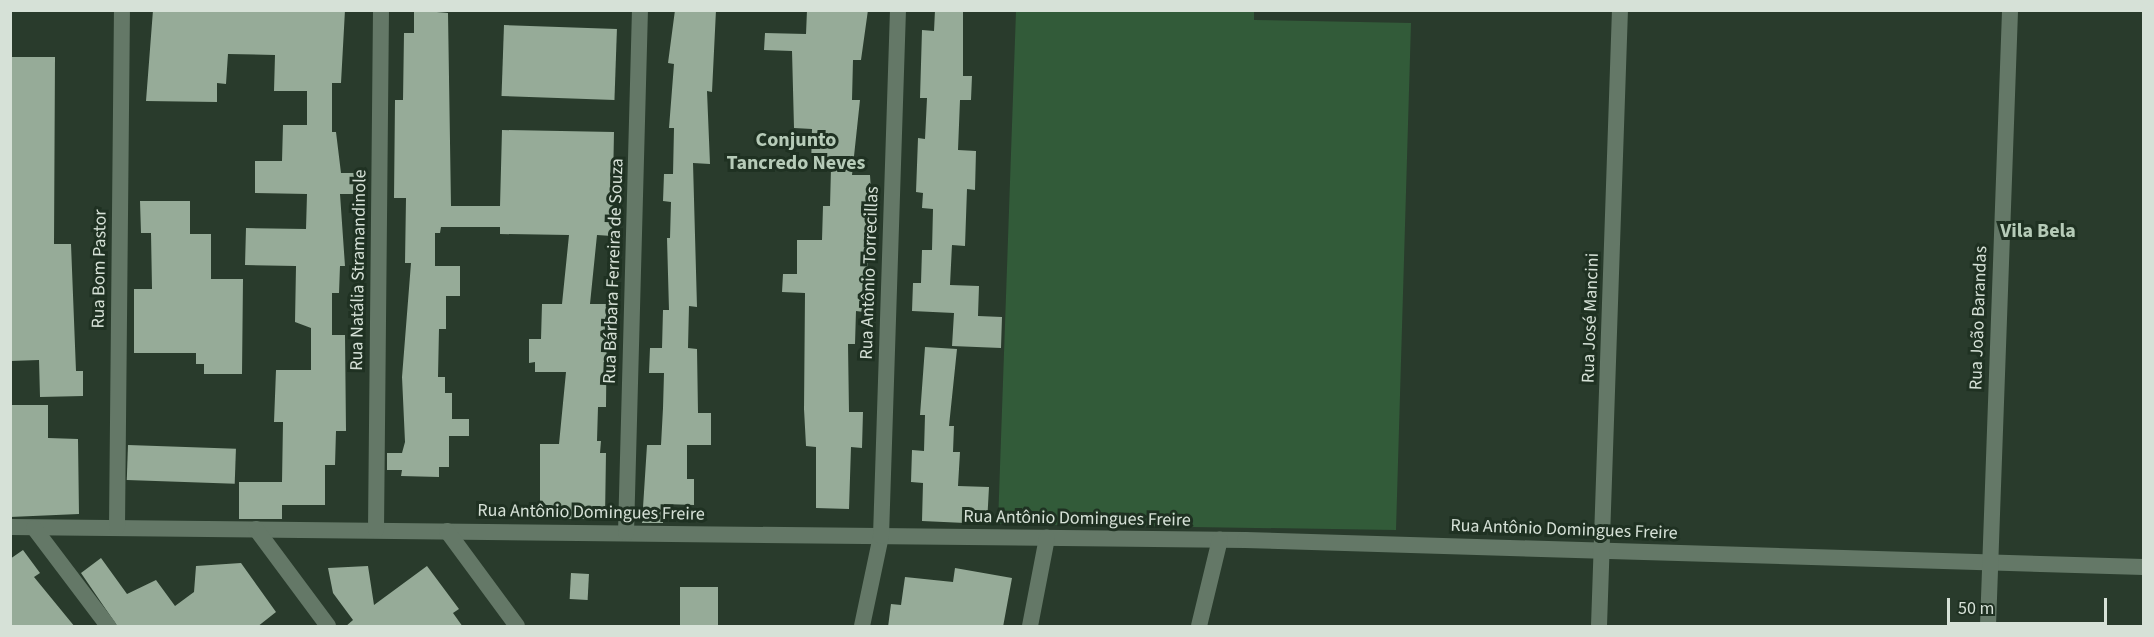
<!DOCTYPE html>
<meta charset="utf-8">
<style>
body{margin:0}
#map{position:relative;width:2154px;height:637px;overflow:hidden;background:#293b2c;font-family:"Source Sans 3",sans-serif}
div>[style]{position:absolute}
.green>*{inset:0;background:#325b39}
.building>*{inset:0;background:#96ab98;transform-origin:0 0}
.minor>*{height:16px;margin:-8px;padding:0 8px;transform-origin:8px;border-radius:8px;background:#647867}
span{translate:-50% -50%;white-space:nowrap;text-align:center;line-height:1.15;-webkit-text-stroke:6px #1f3122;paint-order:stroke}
.street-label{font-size:18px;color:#d6e1d7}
.neighbourhood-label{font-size:20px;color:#b6cbb8;font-weight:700}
.frame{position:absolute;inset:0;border:12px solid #d6e1d7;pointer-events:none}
.scale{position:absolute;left:1947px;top:598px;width:160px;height:27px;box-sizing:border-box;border:3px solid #d6e1d7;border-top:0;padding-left:8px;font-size:18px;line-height:21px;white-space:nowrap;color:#d6e1d7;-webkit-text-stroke:4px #1f3122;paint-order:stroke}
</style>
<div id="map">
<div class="green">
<div style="clip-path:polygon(1254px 10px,1254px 20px,1411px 23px,1396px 530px,998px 524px,1016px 11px)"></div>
</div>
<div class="building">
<div style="clip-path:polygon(153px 10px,345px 10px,341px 83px,332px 83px,332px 132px,336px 132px,341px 173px,354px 173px,353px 194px,340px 194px,345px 266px,340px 266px,339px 293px,332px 293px,332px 335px,345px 335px,346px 431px,336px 431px,335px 465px,325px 465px,325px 505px,282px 505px,282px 519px,239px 519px,239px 482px,282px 482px,283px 422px,274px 422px,276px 370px,311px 370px,311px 328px,295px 322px,296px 266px,245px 265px,246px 228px,306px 229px,307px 194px,255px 193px,255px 161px,282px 161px,283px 125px,307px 125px,307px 91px,274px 91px,275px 55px,228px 54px,226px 84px,217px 83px,217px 102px,146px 101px)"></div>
<div style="clip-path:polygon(414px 10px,448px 13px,451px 206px,500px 206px,502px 130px,614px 132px,612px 236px,597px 235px,590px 304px,607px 304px,606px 407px,598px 407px,597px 441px,601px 441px,600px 453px,606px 453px,605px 519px,540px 519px,540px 444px,559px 444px,566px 372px,535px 372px,535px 362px,529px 363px,529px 339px,541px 339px,542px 304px,562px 304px,569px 235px,500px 234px,500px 227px,441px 227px,440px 233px,435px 233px,435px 266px,460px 266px,460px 296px,446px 296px,446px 329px,439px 329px,438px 377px,445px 377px,445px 393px,452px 393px,452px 419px,469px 419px,469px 436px,449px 436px,449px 467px,439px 467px,439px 477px,401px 476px,402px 470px,387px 470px,387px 453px,402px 453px,405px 442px,402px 377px,411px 263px,405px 263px,406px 198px,394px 198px,395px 100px,403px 100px,404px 33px,414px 33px)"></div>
<div style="clip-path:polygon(675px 10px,716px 10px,712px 92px,707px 91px,710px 164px,693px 163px,697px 307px,689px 306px,688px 348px,697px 349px,698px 413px,711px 413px,711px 445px,687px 445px,687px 479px,694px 479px,694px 505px,664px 504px,663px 523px,642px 523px,647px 445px,661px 445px,663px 408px,664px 373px,649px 373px,650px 348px,662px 348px,663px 310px,669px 310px,667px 238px,670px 238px,671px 202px,663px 201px,664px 174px,673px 174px,674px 128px,669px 128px,674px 64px,668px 63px)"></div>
<div style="clip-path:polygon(807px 10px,868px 10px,861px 60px,853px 60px,852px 100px,860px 100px,852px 175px,870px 175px,872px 207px,864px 312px,856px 311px,855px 344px,848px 344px,849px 412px,863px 412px,862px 448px,851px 447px,849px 509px,816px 508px,816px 447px,806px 446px,804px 409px,805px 293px,782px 292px,783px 274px,797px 274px,797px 240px,822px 240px,823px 206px,830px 206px,831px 168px,811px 168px,812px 129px,794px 128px,792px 51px,764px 50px,765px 33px,806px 34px)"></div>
<div style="clip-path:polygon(935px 10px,963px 10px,963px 76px,972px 76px,971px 100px,960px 100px,958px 150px,976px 151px,975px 190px,967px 189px,965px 246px,952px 245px,950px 285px,979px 286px,978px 316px,1002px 317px,1001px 348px,952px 346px,954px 313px,912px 311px,913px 283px,921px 283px,922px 250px,932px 250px,933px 209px,922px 208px,923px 193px,916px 192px,918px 138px,925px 139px,927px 98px,920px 98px,922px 30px,934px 31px)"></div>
<div style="left:504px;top:25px;width:113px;height:71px;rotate:2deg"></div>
<div style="clip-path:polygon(10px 57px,55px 57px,54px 244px,71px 244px,76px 371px,83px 371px,83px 396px,40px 397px,39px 360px,10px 361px)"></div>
<div style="clip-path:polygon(140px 201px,190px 201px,190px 234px,211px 234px,211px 279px,243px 279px,242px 374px,204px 374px,204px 364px,196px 364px,196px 353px,134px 353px,134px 289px,152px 289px,151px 233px,141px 233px)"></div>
<div style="clip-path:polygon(925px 347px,957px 349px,949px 426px,954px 426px,953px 452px,960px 452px,958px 486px,989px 487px,987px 524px,922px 521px,923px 483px,911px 482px,912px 450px,924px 451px,925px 415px,920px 415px)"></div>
<div style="clip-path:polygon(10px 405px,48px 405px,48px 438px,78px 439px,79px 514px,10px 517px)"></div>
<div style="left:128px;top:445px;width:108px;height:35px;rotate:2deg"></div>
<div style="clip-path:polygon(23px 550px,40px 573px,34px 577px,75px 627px,10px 627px,10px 559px)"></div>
<div style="clip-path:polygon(101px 558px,127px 594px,156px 580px,175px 606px,194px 592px,196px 566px,241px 563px,276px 612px,257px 627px,118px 627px,81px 573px)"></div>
<div style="clip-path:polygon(368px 566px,374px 605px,427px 566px,459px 609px,453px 613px,463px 627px,345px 627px,353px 620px,333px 593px,328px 568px)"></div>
<div style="clip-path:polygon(955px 568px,1012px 578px,1003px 627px,888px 627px,891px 604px,901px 605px,905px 577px,953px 582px)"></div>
<div style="left:571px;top:573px;width:18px;height:26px;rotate:3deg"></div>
<div style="left:680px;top:587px;width:38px;height:40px"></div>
</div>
<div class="minor">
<div style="left:10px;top:527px;width:1235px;rotate:0.6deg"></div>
<div style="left:1245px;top:540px;width:899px;rotate:1.72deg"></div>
<div style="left:117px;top:527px;width:517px;rotate:-89.45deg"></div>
<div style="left:34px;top:528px;width:123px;rotate:52.9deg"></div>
<div style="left:256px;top:529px;width:121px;rotate:53.4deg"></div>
<div style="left:376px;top:530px;width:520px;rotate:-89.45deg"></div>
<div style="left:447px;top:531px;width:118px;rotate:53.6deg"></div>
<div style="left:626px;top:533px;width:523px;rotate:-88.47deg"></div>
<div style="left:862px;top:626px;width:92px;rotate:-78.1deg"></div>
<div style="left:881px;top:536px;width:526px;rotate:-88.15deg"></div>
<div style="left:1030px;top:626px;width:90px;rotate:-79.1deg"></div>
<div style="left:1199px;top:626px;width:89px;rotate:-76.4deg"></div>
<div style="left:1599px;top:626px;width:616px;rotate:-88.05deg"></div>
<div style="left:1988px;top:626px;width:616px;rotate:-87.95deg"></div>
</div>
<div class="street-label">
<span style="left:100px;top:269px;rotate:-89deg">Rua Bom Pastor</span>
<span style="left:359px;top:270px;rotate:-89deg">Rua Natália Stramandinole</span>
<span style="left:614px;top:271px;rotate:-88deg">Rua Bárbara Ferreira de Souza</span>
<span style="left:870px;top:273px;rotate:-88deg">Rua Antônio Torrecillas</span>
<span style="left:1591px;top:318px;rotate:-88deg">Rua José Mancini</span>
<span style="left:1979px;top:318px;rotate:-88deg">Rua João Barandas</span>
<span style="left:591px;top:513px;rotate:1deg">Rua Antônio Domingues Freire</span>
<span style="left:1077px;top:519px;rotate:1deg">Rua Antônio Domingues Freire</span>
<span style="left:1564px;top:530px;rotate:2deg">Rua Antônio Domingues Freire</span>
</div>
<div class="neighbourhood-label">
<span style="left:796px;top:152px">Conjunto<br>Tancredo Neves</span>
<span style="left:2038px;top:231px">Vila Bela</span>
</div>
<div class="frame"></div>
<div class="scale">50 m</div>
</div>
